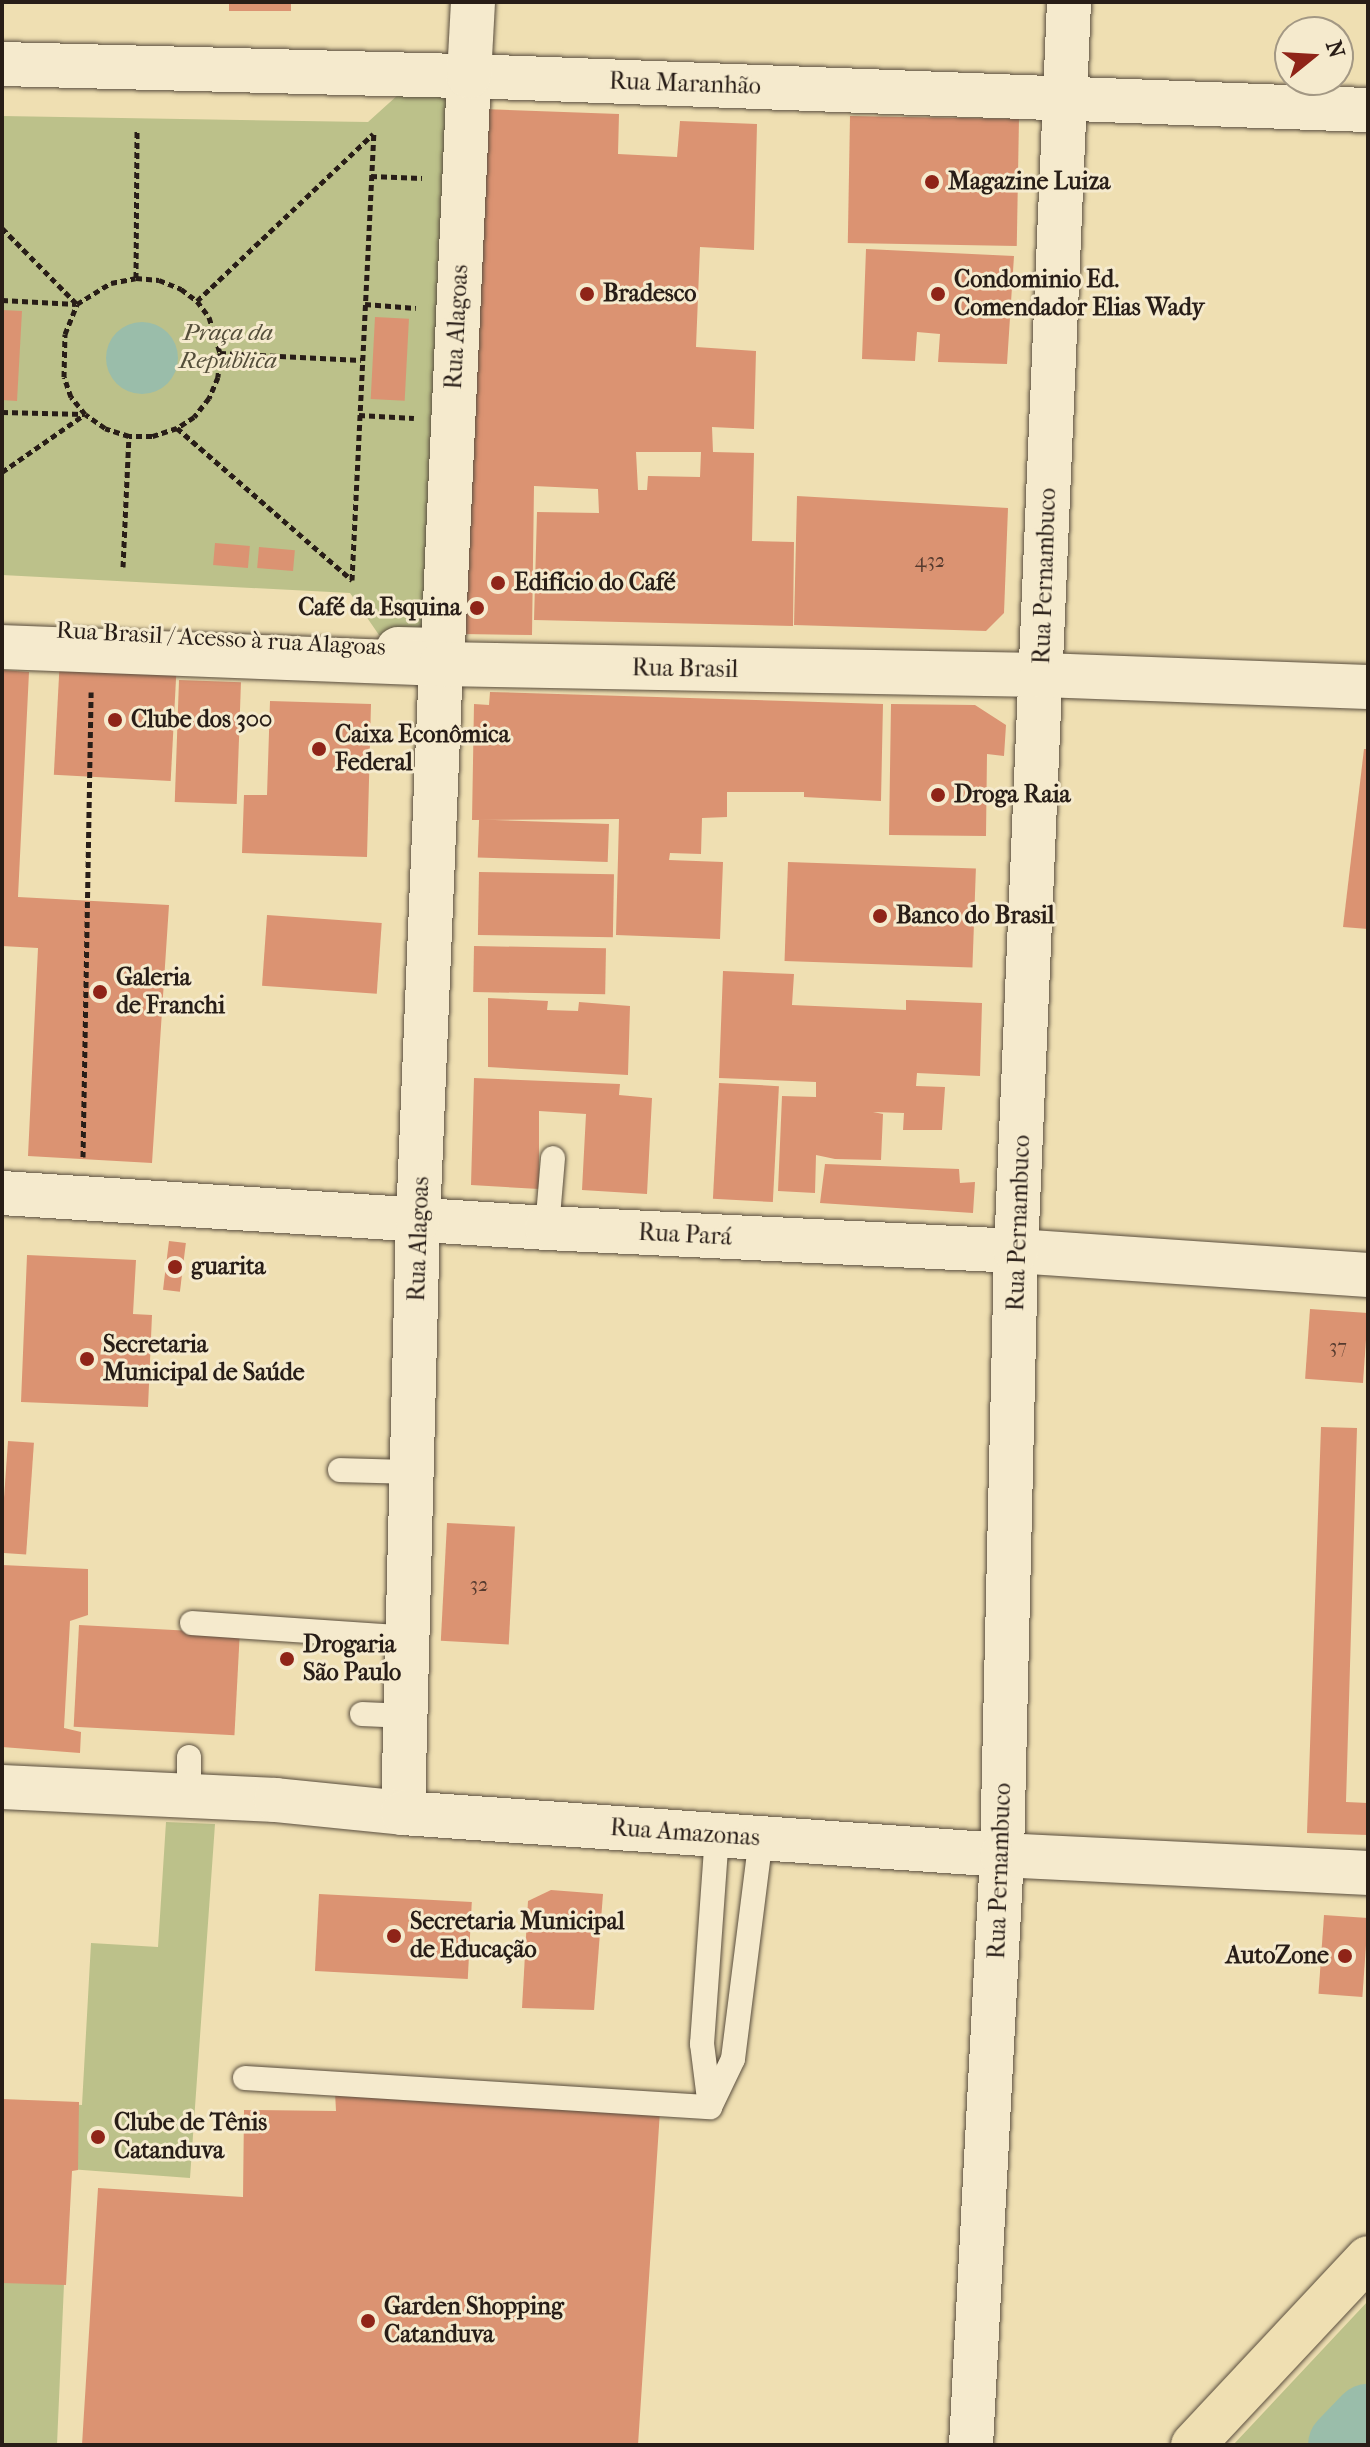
<!DOCTYPE html>
<meta charset="utf-8">
<style>
body{margin:0}
#map{position:relative;width:1370px;height:2447px;overflow:hidden;background:#efdfb2;font-family:"IM FELL French Canon",serif}
div>[style]{position:absolute}
.green>*{inset:0;background:#bcc18a}
.water>*{inset:0;background:#9abdaa}
.round{border-radius:50%}
.river>*{height:72px;margin:-36px;padding:0 36px;transform-origin:36px;border-radius:36px;background:#9abdaa}
.building>*{inset:0;background:#db9372;transform-origin:0 0}
.path>*{height:5px;margin-top:-2.5px;transform-origin:0;background:repeating-linear-gradient(90deg,#281d17 0 6px,transparent 0 10px)}
.roads{filter:drop-shadow(0 0 2px #5a4e3e) drop-shadow(0 0 2px #5a4e3e)}
.lane>*{height:24px;margin:-12px;padding:0 12px;transform-origin:12px;border-radius:12px;background:#f5eacd}
.street>*{height:44px;margin:-22px;padding:0 22px;transform-origin:22px;border-radius:22px;background:#f5eacd}
.secondary>*{height:44px;margin:-22px;padding:0 22px;transform-origin:22px;border-radius:22px;background:#f5eacd}
.primary>*{height:44px;margin:-22px;padding:0 22px;transform-origin:22px;border-radius:22px;background:#efdfb2}
.dots>*{width:22px;height:22px;translate:-50% -50%;box-sizing:border-box;border:4px solid #f5eacd;border-radius:50%}
span{translate:-50% -50%;white-space:nowrap;text-align:center;line-height:1.15;-webkit-text-stroke:6px #f5eacd;paint-order:stroke}
.number-label{font-size:20px;color:#553a2e}
.number-label span{-webkit-text-stroke-width:0}
.street-label{font-size:24px;color:#281d17}
.poi-label{font-size:24px;color:#281d17;font-weight:700}
.left{translate:0 -50%;text-align:left}
.right{translate:-100% -50%;text-align:right}
.park-label{font-size:24px;color:#544e3a;font-style:italic}
.frame{position:absolute;inset:0;border:4px solid #281d17;pointer-events:none}
.north{position:absolute;left:1274px;top:16px;width:80px;height:80px;box-sizing:border-box;background:#f5eacd;border:2px solid #a39884;border-radius:50%;rotate:72deg;font-size:22px;font-weight:700;line-height:32px;text-align:center;color:#281d17}
.north::after{content:'';display:block;margin:auto;width:28px;height:36px;background:#8f2418;clip-path:polygon(50% 0,100% 100%,50% 72%,0 100%)}
</style>
<div id="map">
<div class="green">
<div style="clip-path:polygon(420px 75px,469px 76px,437px 643px,379px 635px,350px 593px,2px 575px,2px 116px,368px 122px)"></div>
<div style="clip-path:polygon(166px 1822px,215px 1824px,190px 2178px,69px 2169px,57px 2445px,2px 2445px,2px 2101px,82px 2105px,91px 1943px,158px 1947px)"></div>
<div style="clip-path:polygon(1368px 2301px,1368px 2395px,1322px 2445px,1233px 2445px)"></div>
</div>
<div class="water">
<div class="round" style="left:106px;top:322px;width:72px;height:72px"></div>
</div>
<div class="river">
<div style="left:1344px;top:2445px;width:35px;rotate:-46deg"></div>
</div>
<div class="building">
<div style="left:229px;top:2px;width:62px;height:9px"></div>
<div style="clip-path:polygon(evenodd,483px 109px,619px 114px,618px 154px,677px 157px,680px 121px,757px 124px,754px 250px,700px 247px,696px 347px,756px 351px,754px 429px,712px 427px,713px 452px,754px 453px,752px 541px,794px 542px,793px 626px,534px 620px,537px 512px,599px 513px,598px 489px,534px 486px,532px 635px,463px 634px,483px 109px,636px 452px,701px 452px,700px 477px,648px 476px,647px 490px,638px 490px,636px 452px)"></div>
<div style="left:850px;top:116px;width:169px;height:127px;rotate:1deg"></div>
<div style="clip-path:polygon(866px 249px,1014px 256px,1007px 364px,938px 362px,940px 334px,917px 332px,915px 361px,862px 359px)"></div>
<div style="clip-path:polygon(2px 310px,22px 311px,17px 401px,2px 400px)"></div>
<div style="left:375px;top:317px;width:34px;height:82px;rotate:3deg"></div>
<div style="clip-path:polygon(797px 496px,1008px 508px,1004px 613px,986px 631px,794px 625px)"></div>
<div style="left:215px;top:543px;width:35px;height:22px;rotate:5deg"></div>
<div style="left:259px;top:547px;width:36px;height:21px;rotate:5deg"></div>
<div style="left:60px;top:657px;width:117px;height:118px;rotate:3deg"></div>
<div style="clip-path:polygon(2px 670px,29px 672px,18px 897px,169px 905px,152px 1163px,28px 1156px,38px 948px,2px 946px)"></div>
<div style="left:179px;top:680px;width:62px;height:122px;rotate:2deg"></div>
<div style="clip-path:polygon(490px 692px,883px 704px,881px 801px,804px 797px,804px 792px,727px 792px,727px 817px,702px 818px,701px 854px,670px 853px,669px 860px,723px 862px,720px 939px,616px 935px,619px 819px,472px 820px,474px 704px,489px 705px)"></div>
<div style="clip-path:polygon(270px 701px,371px 704px,367px 857px,242px 853px,244px 795px,267px 795px)"></div>
<div style="clip-path:polygon(891px 704px,975px 705px,1006px 725px,1004px 756px,987px 754px,986px 836px,889px 835px)"></div>
<div style="clip-path:polygon(1364px 749px,1368px 749px,1368px 929px,1343px 927px)"></div>
<div style="left:609px;top:824px;width:38px;height:130px;rotate:92deg"></div>
<div style="left:788px;top:862px;width:188px;height:99px;rotate:2deg"></div>
<div style="left:479px;top:872px;width:135px;height:63px;rotate:1deg"></div>
<div style="left:267px;top:915px;width:115px;height:71px;rotate:4deg"></div>
<div style="left:474px;top:946px;width:132px;height:46px;rotate:1deg"></div>
<div style="clip-path:polygon(723px 971px,794px 974px,792px 1005px,906px 1010px,906px 1000px,982px 1003px,980px 1076px,917px 1073px,916px 1086px,945px 1087px,942px 1130px,903px 1130px,904px 1113px,873px 1112px,883px 1114px,881px 1160px,835px 1159px,816px 1155px,815px 1193px,778px 1191px,782px 1096px,816px 1097px,816px 1082px,719px 1078px)"></div>
<div style="clip-path:polygon(488px 998px,548px 1001px,547px 1010px,578px 1011px,579px 1002px,630px 1006px,628px 1075px,488px 1067px)"></div>
<div style="clip-path:polygon(474px 1078px,620px 1084px,619px 1095px,652px 1098px,647px 1194px,582px 1190px,586px 1114px,539px 1111px,539px 1189px,471px 1185px)"></div>
<div style="left:719px;top:1083px;width:60px;height:116px;rotate:3deg"></div>
<div style="clip-path:polygon(825px 1164px,959px 1169px,960px 1183px,975px 1182px,973px 1213px,820px 1203px)"></div>
<div style="left:169px;top:1241px;width:17px;height:49px;rotate:7deg"></div>
<div style="clip-path:polygon(27px 1255px,136px 1260px,133px 1314px,152px 1315px,148px 1407px,21px 1402px)"></div>
<div style="left:1310px;top:1309px;width:58px;height:70px;rotate:4deg"></div>
<div style="clip-path:polygon(1321px 1427px,1357px 1428px,1346px 1802px,1368px 1803px,1368px 1835px,1307px 1833px)"></div>
<div style="left:8px;top:1441px;width:26px;height:112px;rotate:4deg"></div>
<div style="left:447px;top:1523px;width:68px;height:118px;rotate:3deg"></div>
<div style="clip-path:polygon(2px 1565px,88px 1569px,88px 1615px,70px 1621px,64px 1728px,81px 1732px,80px 1753px,2px 1747px)"></div>
<div style="left:79px;top:1625px;width:161px;height:102px;rotate:3deg"></div>
<div style="clip-path:polygon(551px 1890px,603px 1894px,594px 2010px,522px 2008px,528px 1901px)"></div>
<div style="left:319px;top:1894px;width:153px;height:77px;rotate:3deg"></div>
<div style="left:1324px;top:1915px;width:44px;height:79px;rotate:4deg"></div>
<div style="clip-path:polygon(335px 2092px,660px 2111px,638px 2445px,82px 2445px,98px 2188px,243px 2197px,244px 2110px,336px 2111px)"></div>
<div style="clip-path:polygon(2px 2099px,79px 2102px,78px 2170px,72px 2171px,66px 2285px,2px 2283px)"></div>
</div>
<div class="path">
<div style="left:371px;top:176px;width:51px;rotate:2.2deg"></div>
<div style="left:2px;top:228px;width:107px;rotate:45.4deg"></div>
<div style="left:136px;top:278px;width:23px;rotate:5deg"></div>
<div style="left:159px;top:280px;width:24px;rotate:22deg"></div>
<div style="left:181px;top:289px;width:20px;rotate:37deg"></div>
<div style="left:197px;top:301px;width:20px;rotate:53deg"></div>
<div style="left:209px;top:317px;width:38px;rotate:73deg"></div>
<div style="left:220px;top:353px;width:24px;rotate:95deg"></div>
<div style="left:218px;top:377px;width:23px;rotate:113deg"></div>
<div style="left:209px;top:398px;width:24px;rotate:128deg"></div>
<div style="left:194px;top:417px;width:20px;rotate:147deg"></div>
<div style="left:177px;top:428px;width:26px;rotate:162deg"></div>
<div style="left:152px;top:436px;width:23px;rotate:180deg"></div>
<div style="left:129px;top:436px;width:25px;rotate:-162deg"></div>
<div style="left:105px;top:428px;width:24px;rotate:-145deg"></div>
<div style="left:85px;top:414px;width:22px;rotate:-129deg"></div>
<div style="left:71px;top:397px;width:21px;rotate:-109deg"></div>
<div style="left:64px;top:377px;width:43px;rotate:-88.7deg"></div>
<div style="left:65px;top:334px;width:32px;rotate:-68deg"></div>
<div style="left:77px;top:304px;width:40px;rotate:-32deg"></div>
<div style="left:111px;top:283px;width:25px;rotate:-11deg"></div>
<div style="left:136px;top:278px;width:147px;rotate:-89.6deg"></div>
<div style="left:2px;top:300px;width:74px;rotate:3.1deg"></div>
<div style="left:197px;top:301px;width:243px;rotate:-43.5deg"></div>
<div style="left:365px;top:304px;width:51px;rotate:4.5deg"></div>
<div style="left:220px;top:353px;width:141px;rotate:2.8deg"></div>
<div style="left:2px;top:412px;width:82px;rotate:1.4deg"></div>
<div style="left:359px;top:415px;width:55px;rotate:3.1deg"></div>
<div style="left:177px;top:428px;width:232px;rotate:41deg"></div>
<div style="left:2px;top:472px;width:101px;rotate:-34.9deg"></div>
<div style="left:123px;top:567px;width:131px;rotate:-87.4deg"></div>
<div style="left:352px;top:580px;width:448px;rotate:-87.2deg"></div>
<div style="left:83px;top:1157px;width:465px;rotate:-89deg"></div>
</div>
<div class="roads">
<div class="lane">
<div style="left:547px;top:1228px;width:70px;rotate:-85.1deg"></div>
<div style="left:340px;top:1470px;width:73px;rotate:1.6deg"></div>
<div style="left:192px;top:1623px;width:219px;rotate:3.9deg"></div>
<div style="left:362px;top:1714px;width:45px;rotate:2.5deg"></div>
<div style="left:189px;top:1796px;width:39px;rotate:-90deg"></div>
<div style="left:245px;top:2078px;width:466px;rotate:3.6deg"></div>
<div style="left:710px;top:2107px;width:53px;rotate:-64.4deg"></div>
<div style="left:733px;top:2059px;width:223px;rotate:-82.8deg"></div>
<div style="left:710px;top:2107px;width:64px;rotate:-97.2deg"></div>
<div style="left:702px;top:2044px;width:210px;rotate:-85.9deg"></div>
</div>
<div class="street">
<div style="left:398px;top:649px;width:41px;rotate:1.4deg"></div>
<div style="left:439px;top:650px;width:6px;rotate:-45deg"></div>
<div style="left:443px;top:646px;width:571px;rotate:-87.39deg"></div>
<div style="left:2px;top:1193px;width:546px;rotate:3.67deg"></div>
<div style="left:547px;top:1228px;width:470px;rotate:2.8deg"></div>
<div style="left:1016px;top:1251px;width:353px;rotate:3.9deg"></div>
<div style="left:403px;top:1813px;width:593px;rotate:-88.55deg"></div>
<div style="left:418px;top:1220px;width:556px;rotate:-87.63deg"></div>
<div style="left:971px;top:2445px;width:591px;rotate:-86.99deg"></div>
<div style="left:1002px;top:1855px;width:604px;rotate:-88.67deg"></div>
<div style="left:1016px;top:1251px;width:1250px;rotate:-87.57deg"></div>
</div>
<div class="secondary">
<div style="left:2px;top:64px;width:467px;rotate:1.5deg"></div>
<div style="left:469px;top:76px;width:900px;rotate:2.17deg"></div>
<div style="left:469px;top:76px;width:74px;rotate:-86.9deg"></div>
<div style="left:2px;top:647px;width:439px;rotate:2.2deg"></div>
<div style="left:441px;top:664px;width:601px;rotate:1.05deg"></div>
<div style="left:1042px;top:675px;width:326px;rotate:2.1deg"></div>
<div style="left:2px;top:1787px;width:274px;rotate:2.7deg"></div>
<div style="left:276px;top:1800px;width:128px;rotate:5.8deg"></div>
<div style="left:403px;top:1813px;width:600px;rotate:4.01deg"></div>
<div style="left:1002px;top:1855px;width:366px;rotate:2.8deg"></div>
</div>
<div class="primary">
<div style="left:1193px;top:2445px;width:256px;rotate:-46.9deg"></div>
</div>
</div>
<div class="dots">
<div style="left:932px;top:182px;background:#8f2418"></div>
<div style="left:587px;top:294px;background:#8f2418"></div>
<div style="left:938px;top:294px;background:#8f2418"></div>
<div style="left:498px;top:583px;background:#8f2418"></div>
<div style="left:477px;top:608px;background:#8f2418"></div>
<div style="left:115px;top:720px;background:#8f2418"></div>
<div style="left:319px;top:749px;background:#8f2418"></div>
<div style="left:938px;top:795px;background:#8f2418"></div>
<div style="left:880px;top:916px;background:#8f2418"></div>
<div style="left:100px;top:992px;background:#8f2418"></div>
<div style="left:175px;top:1267px;background:#8f2418"></div>
<div style="left:87px;top:1359px;background:#8f2418"></div>
<div style="left:287px;top:1659px;background:#8f2418"></div>
<div style="left:394px;top:1936px;background:#8f2418"></div>
<div style="left:1345px;top:1956px;background:#8f2418"></div>
<div style="left:98px;top:2137px;background:#8f2418"></div>
<div style="left:368px;top:2321px;background:#8f2418"></div>
</div>
<div class="number-label">
<span style="left:930px;top:560px">432</span>
<span style="left:1338px;top:1346px">37</span>
<span style="left:479px;top:1584px">32</span>
</div>
<div class="street-label">
<span style="left:685px;top:84px;rotate:2deg">Rua Maranhão</span>
<span style="left:457px;top:327px;rotate:-87deg">Rua Alagoas</span>
<span style="left:1045px;top:576px;rotate:-88deg">Rua Pernambuco</span>
<span style="left:221px;top:639px;rotate:3deg">Rua Brasil / Acesso à rua Alagoas</span>
<span style="left:685px;top:669px;rotate:1deg">Rua Brasil</span>
<span style="left:1019px;top:1223px;rotate:-88deg">Rua Pernambuco</span>
<span style="left:685px;top:1235px;rotate:3deg">Rua Pará</span>
<span style="left:419px;top:1239px;rotate:-88deg">Rua Alagoas</span>
<span style="left:685px;top:1833px;rotate:4deg">Rua Amazonas</span>
<span style="left:1000px;top:1871px;rotate:-88deg">Rua Pernambuco</span>
</div>
<div class="poi-label">
<span class="left" style="left:948px;top:182px">Magazine Luiza</span>
<span class="left" style="left:954px;top:294px">Condominio Ed.<br>Comendador Elias Wady</span>
<span class="left" style="left:603px;top:294px">Bradesco</span>
<span class="left" style="left:514px;top:583px">Edifício do Café</span>
<span class="right" style="left:461px;top:608px">Café da Esquina</span>
<span class="left" style="left:131px;top:720px">Clube dos 300</span>
<span class="left" style="left:335px;top:749px">Caixa Econômica<br>Federal</span>
<span class="left" style="left:954px;top:795px">Droga Raia</span>
<span class="left" style="left:896px;top:916px">Banco do Brasil</span>
<span class="left" style="left:116px;top:992px">Galeria<br>de Franchi</span>
<span class="left" style="left:191px;top:1267px">guarita</span>
<span class="left" style="left:103px;top:1359px">Secretaria<br>Municipal de Saúde</span>
<span class="left" style="left:303px;top:1659px">Drogaria<br>São Paulo</span>
<span class="left" style="left:410px;top:1936px">Secretaria Municipal<br>de Educação</span>
<span class="right" style="left:1329px;top:1956px">AutoZone</span>
<span class="left" style="left:114px;top:2137px">Clube de Tênis<br>Catanduva</span>
<span class="left" style="left:384px;top:2321px">Garden Shopping<br>Catanduva</span>
</div>
<div class="park-label">
<span style="left:228px;top:347px">Praça da<br>Republica</span>
</div>
<div class="frame"></div>
<div class="north">N</div>
</div>
